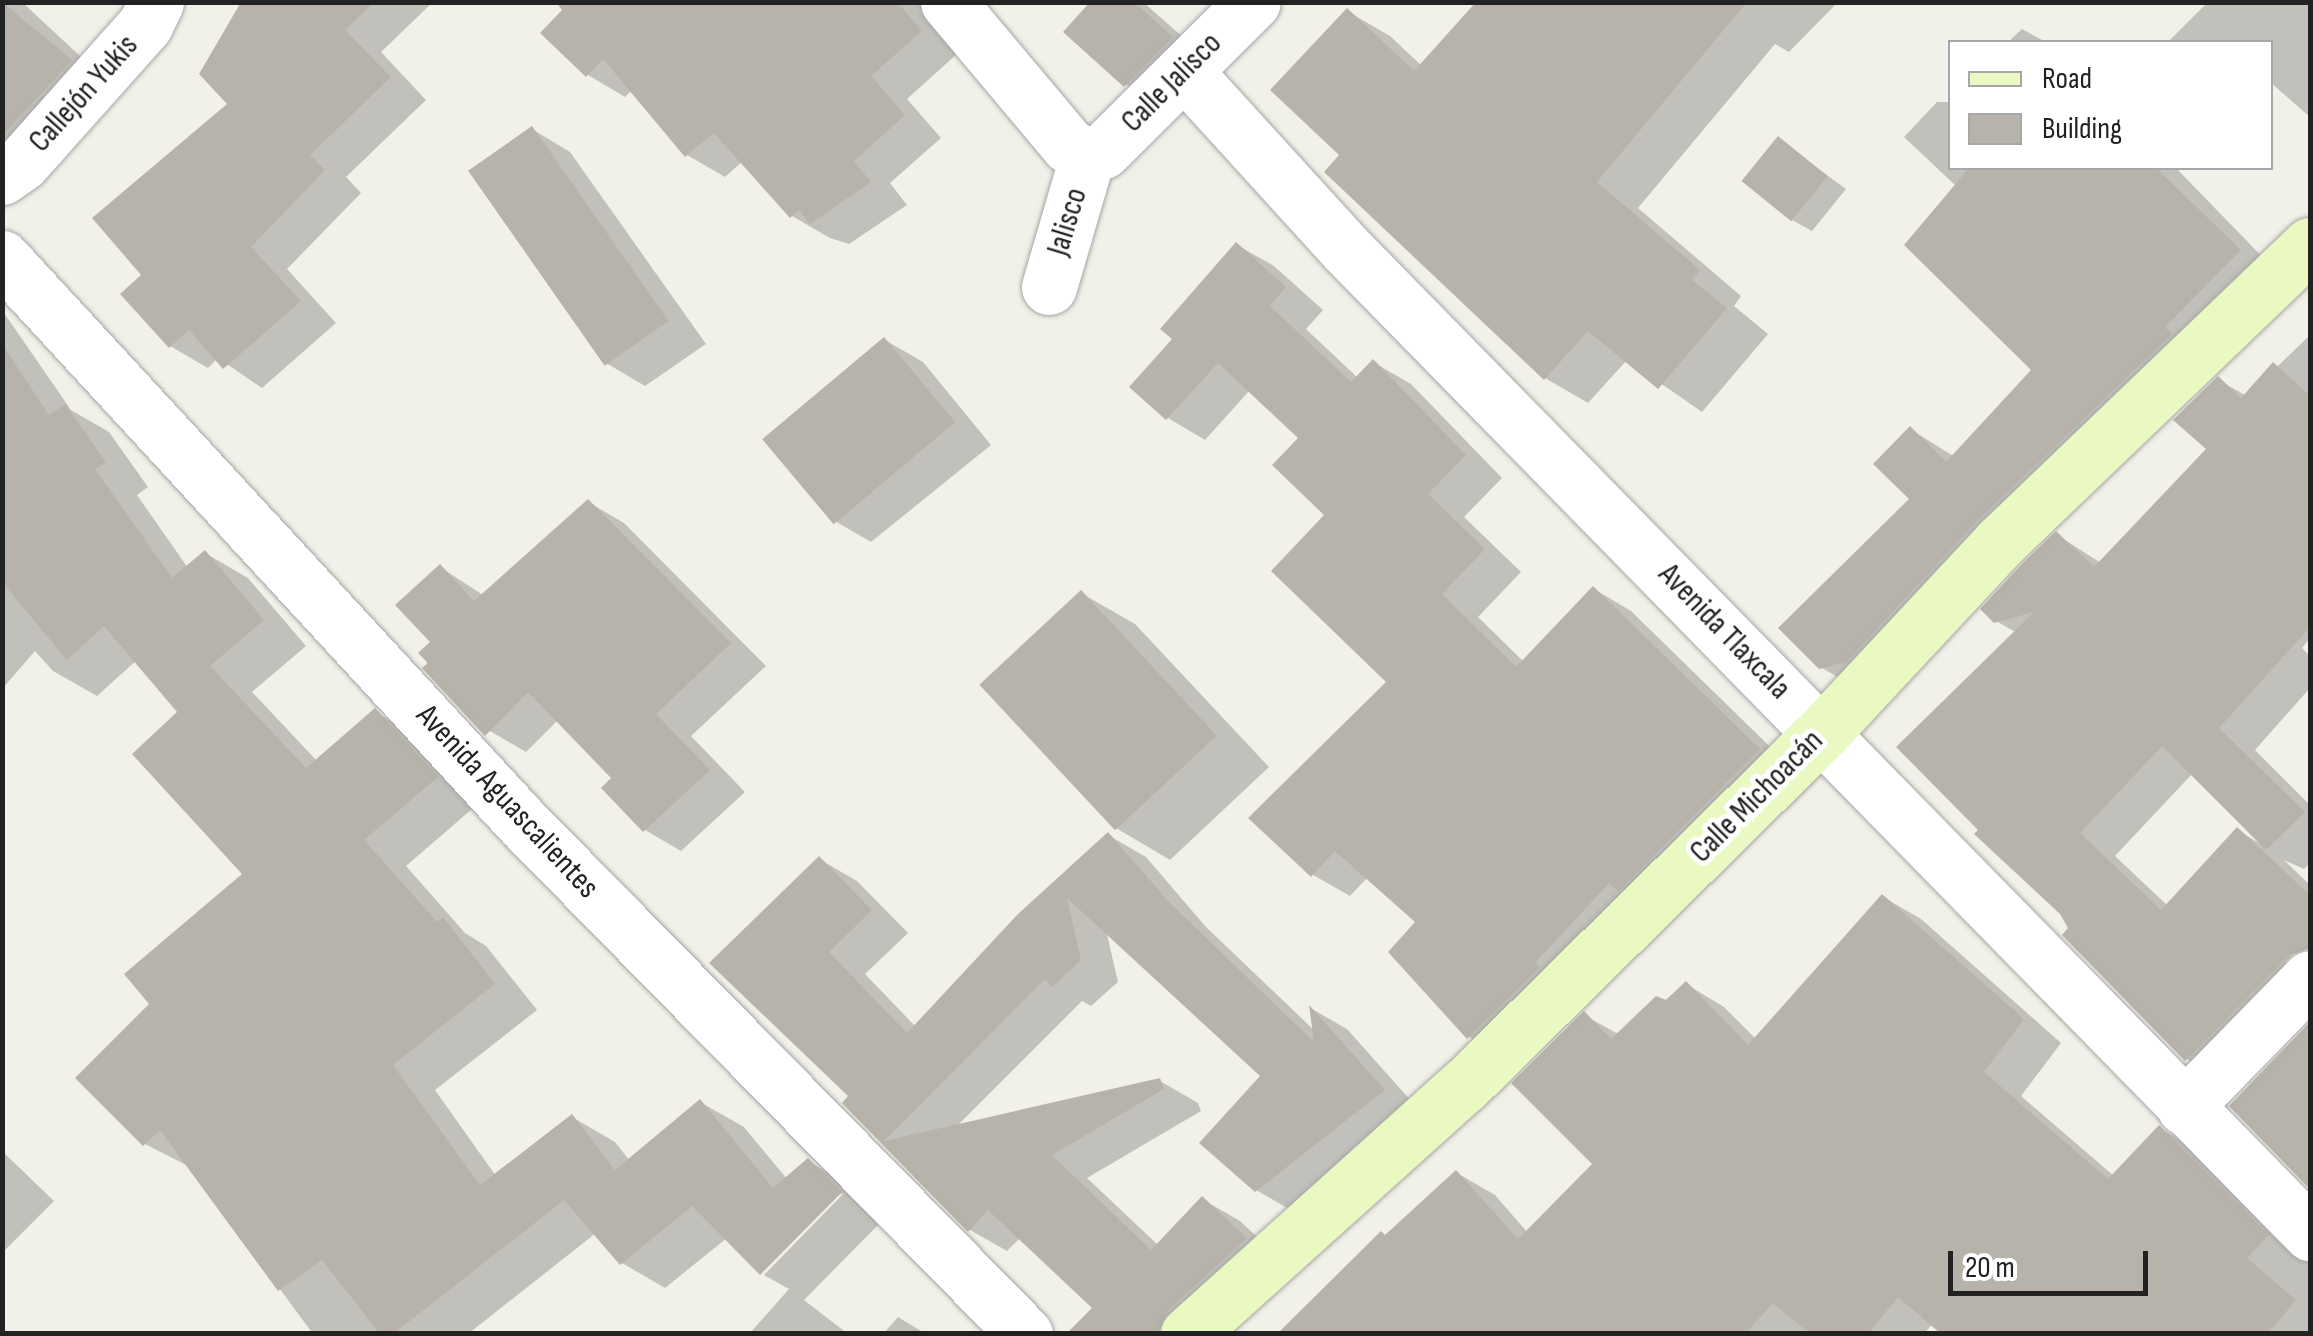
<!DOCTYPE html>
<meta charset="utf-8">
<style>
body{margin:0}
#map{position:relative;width:2313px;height:1336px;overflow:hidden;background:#f2f1e9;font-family:"Sofia Sans Condensed",sans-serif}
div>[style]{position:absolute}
.shadow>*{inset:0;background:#0003}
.building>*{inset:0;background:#b7b3ab;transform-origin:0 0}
.roads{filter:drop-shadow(0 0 2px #a6a6a6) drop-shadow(0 0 2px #a6a6a6)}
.street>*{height:55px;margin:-27.5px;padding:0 27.5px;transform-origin:27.5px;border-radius:27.5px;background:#fff}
.secondary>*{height:55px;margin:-27.5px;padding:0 27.5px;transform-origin:27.5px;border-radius:27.5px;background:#eaf8c1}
span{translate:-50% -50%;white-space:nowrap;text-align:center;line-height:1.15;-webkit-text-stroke:10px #fff;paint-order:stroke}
.street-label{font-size:32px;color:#222}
.frame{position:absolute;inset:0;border:5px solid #222;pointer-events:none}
.legend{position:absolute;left:1948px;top:40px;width:325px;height:130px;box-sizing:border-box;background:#fff;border:2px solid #a7a7a7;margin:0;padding:12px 18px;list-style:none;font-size:30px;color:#222}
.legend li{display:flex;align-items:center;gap:20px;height:50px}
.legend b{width:50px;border:2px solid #a7a7a7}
.scale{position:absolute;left:1948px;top:1251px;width:200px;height:45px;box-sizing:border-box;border:5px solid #222;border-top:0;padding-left:12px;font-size:30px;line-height:35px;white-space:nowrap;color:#222;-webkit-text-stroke:8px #fff;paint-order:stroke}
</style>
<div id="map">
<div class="shadow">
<div style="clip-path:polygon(2px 2px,22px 2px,109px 83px,2px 194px)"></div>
<div style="clip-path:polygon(244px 2px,433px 2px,381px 52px,426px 100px,346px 177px,361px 193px,287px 269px,336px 323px,262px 388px,218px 358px,208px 368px,170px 346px,144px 275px,230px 104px)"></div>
<div style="clip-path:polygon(573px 2px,923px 2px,921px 12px,958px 53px,907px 99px,941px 138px,890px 183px,907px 205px,849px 244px,830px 238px,792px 216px,743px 161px,725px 177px,687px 155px,632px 90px,625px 97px,588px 75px,544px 33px)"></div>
<div style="clip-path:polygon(1093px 2px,1143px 2px,1210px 61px,1164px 107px,1125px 84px)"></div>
<div style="clip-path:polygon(1479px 2px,1838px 2px,1789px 52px,1775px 44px,1638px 208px,1741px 296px,1734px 306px,1768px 334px,1702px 412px,1627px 360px,1588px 403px,1545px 378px,1342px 154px,1347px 11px,1390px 36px,1422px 66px)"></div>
<div style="clip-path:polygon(2208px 2px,2310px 2px,2310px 117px,2270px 82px,2270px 42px,2168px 42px)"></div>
<div style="clip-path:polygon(2022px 29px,2046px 42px,2008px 42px)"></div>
<div style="clip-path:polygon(1937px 102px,1950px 102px,1950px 168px,2176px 168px,2279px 274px,1861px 690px,1820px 667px,1912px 499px,1910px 429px,1955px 457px,2035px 370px,1956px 186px,1904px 137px)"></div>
<div style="clip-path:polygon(532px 129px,570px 152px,706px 344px,645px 386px,606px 363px)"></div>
<div style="clip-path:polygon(1779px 140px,1846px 189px,1812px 231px,1792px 220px)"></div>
<div style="clip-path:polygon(1237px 245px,1274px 266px,1323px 310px,1306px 329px,1358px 378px,1373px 362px,1411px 384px,1502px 478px,1464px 517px,1521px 572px,1478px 617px,1524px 662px,1594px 589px,1631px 611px,1796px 772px,1507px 1059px,1469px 1037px,1419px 922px,1368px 877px,1350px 896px,1313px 875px,1390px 682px,1301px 438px,1250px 390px,1205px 440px,1168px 418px,1176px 339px)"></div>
<div style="clip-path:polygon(2px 310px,71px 410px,109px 432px,148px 487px,137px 495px,188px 568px,205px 553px,248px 578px,306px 646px,252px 692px,317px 761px,375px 712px,419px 737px,479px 803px,406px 866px,465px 933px,486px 946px,537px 1010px,435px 1090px,496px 1176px,572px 1117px,615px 1142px,630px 1161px,700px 1102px,744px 1127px,787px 1179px,808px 1161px,852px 1186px,884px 1219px,804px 1300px,848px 1334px,749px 1334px,789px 1289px,764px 1275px,844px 1193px,727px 1238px,665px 1288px,622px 1263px,596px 1233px,468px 1334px,313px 1334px,190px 1167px,145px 1144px,152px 1004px,246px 874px,181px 712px,137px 660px,97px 696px,53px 671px,35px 651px,2px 689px)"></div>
<div style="clip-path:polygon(evenodd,2310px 335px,2310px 638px,2302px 648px,2310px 656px,2310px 688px,2255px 750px,2310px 805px,2310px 863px,2304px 869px,2284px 860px,2310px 885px,2310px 935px,2285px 963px,2310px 984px,2224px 1080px,2187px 1059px,2071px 928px,2017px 633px,1996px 621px,2057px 535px,2101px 563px,2209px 449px,2218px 380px,2247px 396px,2310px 335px,2193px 773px,2259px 843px,2237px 830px,2168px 906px,2115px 856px,2193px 773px)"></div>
<div style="clip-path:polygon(885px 340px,923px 362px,991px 445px,871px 542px,833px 520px)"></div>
<div style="clip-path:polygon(588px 502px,624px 523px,766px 666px,691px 736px,745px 792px,681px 851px,645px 830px,614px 778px,558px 720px,526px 752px,490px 731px,426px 668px,440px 567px,483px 595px)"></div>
<div style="clip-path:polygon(1081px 593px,1135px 624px,1269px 767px,1170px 860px,1116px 828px)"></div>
<div style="clip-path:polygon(1108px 835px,1146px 857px,1206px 927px,1315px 1031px,1312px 1009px,1347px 1029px,1421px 1112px,1294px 1212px,1256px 1190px,1264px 1076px,1106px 930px,1118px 982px,1091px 1006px,1082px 1001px,956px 1127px,1160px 1081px,1198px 1103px,1201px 1111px,1087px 1178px,1158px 1245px,1202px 1199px,1240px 1221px,1283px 1261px,1204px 1334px,1069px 1334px,1095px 1308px,1021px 1237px,1007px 1251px,970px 1230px,845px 1103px,852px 1096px,713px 963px,819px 859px,857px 881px,908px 933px,865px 974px,916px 1027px)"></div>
<div style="clip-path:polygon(1883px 897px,1921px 919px,2061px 1043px,2021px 1096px,2114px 1176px,2160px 1128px,2198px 1150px,2310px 1259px,2310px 1334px,1945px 1334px,1933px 1323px,1924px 1334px,1808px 1328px,1802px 1334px,1327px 1334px,1387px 1237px,1457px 1173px,1495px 1195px,1528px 1233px,1595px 1164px,1584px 1015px,1620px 1035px,1686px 984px,1724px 1007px,1757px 1040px)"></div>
<div style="clip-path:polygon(2310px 1025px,2310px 1189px,2232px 1106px)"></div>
<div style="clip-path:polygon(2px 1151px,54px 1201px,2px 1253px)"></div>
<div style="clip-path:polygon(898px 1317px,926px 1334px,883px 1334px)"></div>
</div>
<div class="building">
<div style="clip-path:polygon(2px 2px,72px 60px,2px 136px)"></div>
<div style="clip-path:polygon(241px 2px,374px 2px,345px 30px,391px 77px,310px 155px,325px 170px,251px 247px,301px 301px,223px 369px,189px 330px,169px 348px,120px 294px,141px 275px,92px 218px,227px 104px,199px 74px)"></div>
<div style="clip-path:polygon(556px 2px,897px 2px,922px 31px,871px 76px,905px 115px,854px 161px,871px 182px,810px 224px,799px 210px,790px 218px,714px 133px,685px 157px,603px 59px,586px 77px,540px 33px,562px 10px)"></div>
<div style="clip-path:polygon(1090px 2px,1134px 2px,1173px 37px,1124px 87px,1063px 32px)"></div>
<div style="clip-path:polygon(1476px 2px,1747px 2px,1597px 182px,1700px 270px,1692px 280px,1727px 308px,1658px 389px,1588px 331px,1544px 380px,1324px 172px,1339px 155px,1270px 90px,1347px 8px,1414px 71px)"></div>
<div style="left:532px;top:126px;width:238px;height:78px;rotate:55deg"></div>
<div style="left:1778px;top:136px;width:64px;height:58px;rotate:39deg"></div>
<div style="clip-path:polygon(1969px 168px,2156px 168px,2241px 250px,2165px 327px,2172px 334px,1978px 520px,1846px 662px,1819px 669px,1778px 628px,1909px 499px,1873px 464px,1910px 426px,1946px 462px,2031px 370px,1904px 245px)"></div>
<div style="clip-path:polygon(1236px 242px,1286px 287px,1270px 306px,1351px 382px,1373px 359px,1466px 455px,1428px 494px,1485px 549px,1442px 594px,1516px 667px,1593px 586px,1760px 749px,1618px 891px,1609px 883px,1536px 962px,1540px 967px,1467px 1039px,1388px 952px,1415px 922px,1335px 851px,1311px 877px,1248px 818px,1386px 682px,1271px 571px,1324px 515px,1272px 465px,1298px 438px,1218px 363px,1166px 420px,1129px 387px,1172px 339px,1160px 329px)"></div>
<div style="left:884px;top:337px;width:111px;height:159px;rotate:50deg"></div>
<div style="clip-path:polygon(2px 344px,49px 415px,65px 404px,106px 462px,95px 469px,172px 578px,205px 550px,264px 620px,210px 666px,306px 768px,375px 708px,438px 777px,364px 840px,437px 922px,443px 917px,495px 984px,393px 1065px,480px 1185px,572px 1114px,615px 1170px,700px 1099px,773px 1188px,808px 1158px,842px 1192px,760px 1275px,692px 1206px,620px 1265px,564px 1200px,393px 1334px,380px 1334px,322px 1260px,278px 1291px,160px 1130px,143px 1146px,75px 1078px,149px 1004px,124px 974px,242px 874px,132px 754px,177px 712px,104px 626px,67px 660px,2px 582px)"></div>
<div style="clip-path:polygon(2273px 362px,2310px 396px,2310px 627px,2219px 728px,2305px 812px,2266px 850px,2162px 746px,2080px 833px,2161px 910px,2237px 827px,2310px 895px,2310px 948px,2288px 956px,2185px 1061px,2062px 935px,2068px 928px,2060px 914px,1974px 834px,1978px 830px,1896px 747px,2034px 612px,1994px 623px,1980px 609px,2022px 564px,2056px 531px,2094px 567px,2206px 449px,2173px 420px,2218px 376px,2241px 398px)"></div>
<div style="clip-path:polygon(588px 499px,731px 643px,656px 714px,710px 770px,643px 832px,601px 788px,611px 778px,528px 692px,485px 736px,422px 668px,428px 663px,418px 653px,430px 642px,395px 605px,440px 564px,474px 601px)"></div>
<div style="left:1081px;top:590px;width:199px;height:139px;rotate:47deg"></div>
<div style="clip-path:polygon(1108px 832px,1169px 902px,1314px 1042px,1309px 1005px,1385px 1090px,1255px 1192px,1199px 1143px,1260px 1076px,1067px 898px,1081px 960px,1052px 987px,1045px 979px,884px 1141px,1160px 1078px,1164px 1089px,1052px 1155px,1151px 1250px,1202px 1196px,1247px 1238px,1167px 1311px,1158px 1334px,1066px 1334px,1092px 1308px,988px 1210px,968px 1232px,842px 1103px,848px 1096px,709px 963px,819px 856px,872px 910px,829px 952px,907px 1033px,1018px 914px)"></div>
<div style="clip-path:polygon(1882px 894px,2024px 1019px,1984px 1072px,2108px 1179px,2159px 1125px,2269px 1235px,2247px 1258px,2296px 1300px,2267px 1334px,1941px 1334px,1898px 1297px,1868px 1334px,1810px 1334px,1773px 1303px,1745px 1334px,1277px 1334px,1381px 1231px,1385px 1235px,1456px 1170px,1518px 1239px,1592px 1164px,1511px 1083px,1584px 1011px,1611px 1039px,1656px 996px,1666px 1000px,1686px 981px,1748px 1045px)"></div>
<div style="clip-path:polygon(2310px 1022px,2310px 1189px,2229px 1106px)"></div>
</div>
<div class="roads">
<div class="street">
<div style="left:948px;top:2px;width:187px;rotate:50deg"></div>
<div style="left:1068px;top:145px;width:22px;rotate:32deg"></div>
<div style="left:1184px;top:71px;width:241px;rotate:47.7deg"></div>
<div style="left:1346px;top:249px;width:1378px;rotate:45.59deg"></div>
<div style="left:1087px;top:157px;width:17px;rotate:-21deg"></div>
<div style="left:1103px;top:151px;width:211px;rotate:-44.8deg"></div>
<div style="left:2px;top:177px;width:24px;rotate:-35deg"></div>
<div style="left:22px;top:163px;width:185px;rotate:-48.3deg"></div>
<div style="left:145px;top:25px;width:25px;rotate:-64deg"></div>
<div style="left:2px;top:258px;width:766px;rotate:47.33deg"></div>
<div style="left:521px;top:821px;width:719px;rotate:45.51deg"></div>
<div style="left:1049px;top:287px;width:135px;rotate:-73.7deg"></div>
<div style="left:2184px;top:1107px;width:180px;rotate:-45.7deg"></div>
</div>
<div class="secondary">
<div style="left:1188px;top:1334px;width:372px;rotate:-42deg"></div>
<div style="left:1465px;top:1085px;width:501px;rotate:-44.6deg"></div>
<div style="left:1822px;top:733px;width:261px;rotate:-47deg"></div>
<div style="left:2000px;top:542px;width:429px;rotate:-43.8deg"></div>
</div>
</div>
<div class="street-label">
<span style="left:1172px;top:83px;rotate:-45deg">Calle Jalisco</span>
<span style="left:84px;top:94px;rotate:-48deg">Callejón Yukis</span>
<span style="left:1068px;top:222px;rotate:-73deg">Jalisco</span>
<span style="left:1724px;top:632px;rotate:46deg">Avenida Tlaxcala</span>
<span style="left:1757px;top:797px;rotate:-45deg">Calle Michoacán</span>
<span style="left:507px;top:802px;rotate:47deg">Avenida Aguascalientes</span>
</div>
<div class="frame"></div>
<ul class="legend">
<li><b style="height:12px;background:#eaf8c1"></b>Road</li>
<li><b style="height:28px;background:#b7b3ab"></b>Building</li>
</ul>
<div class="scale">20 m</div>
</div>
